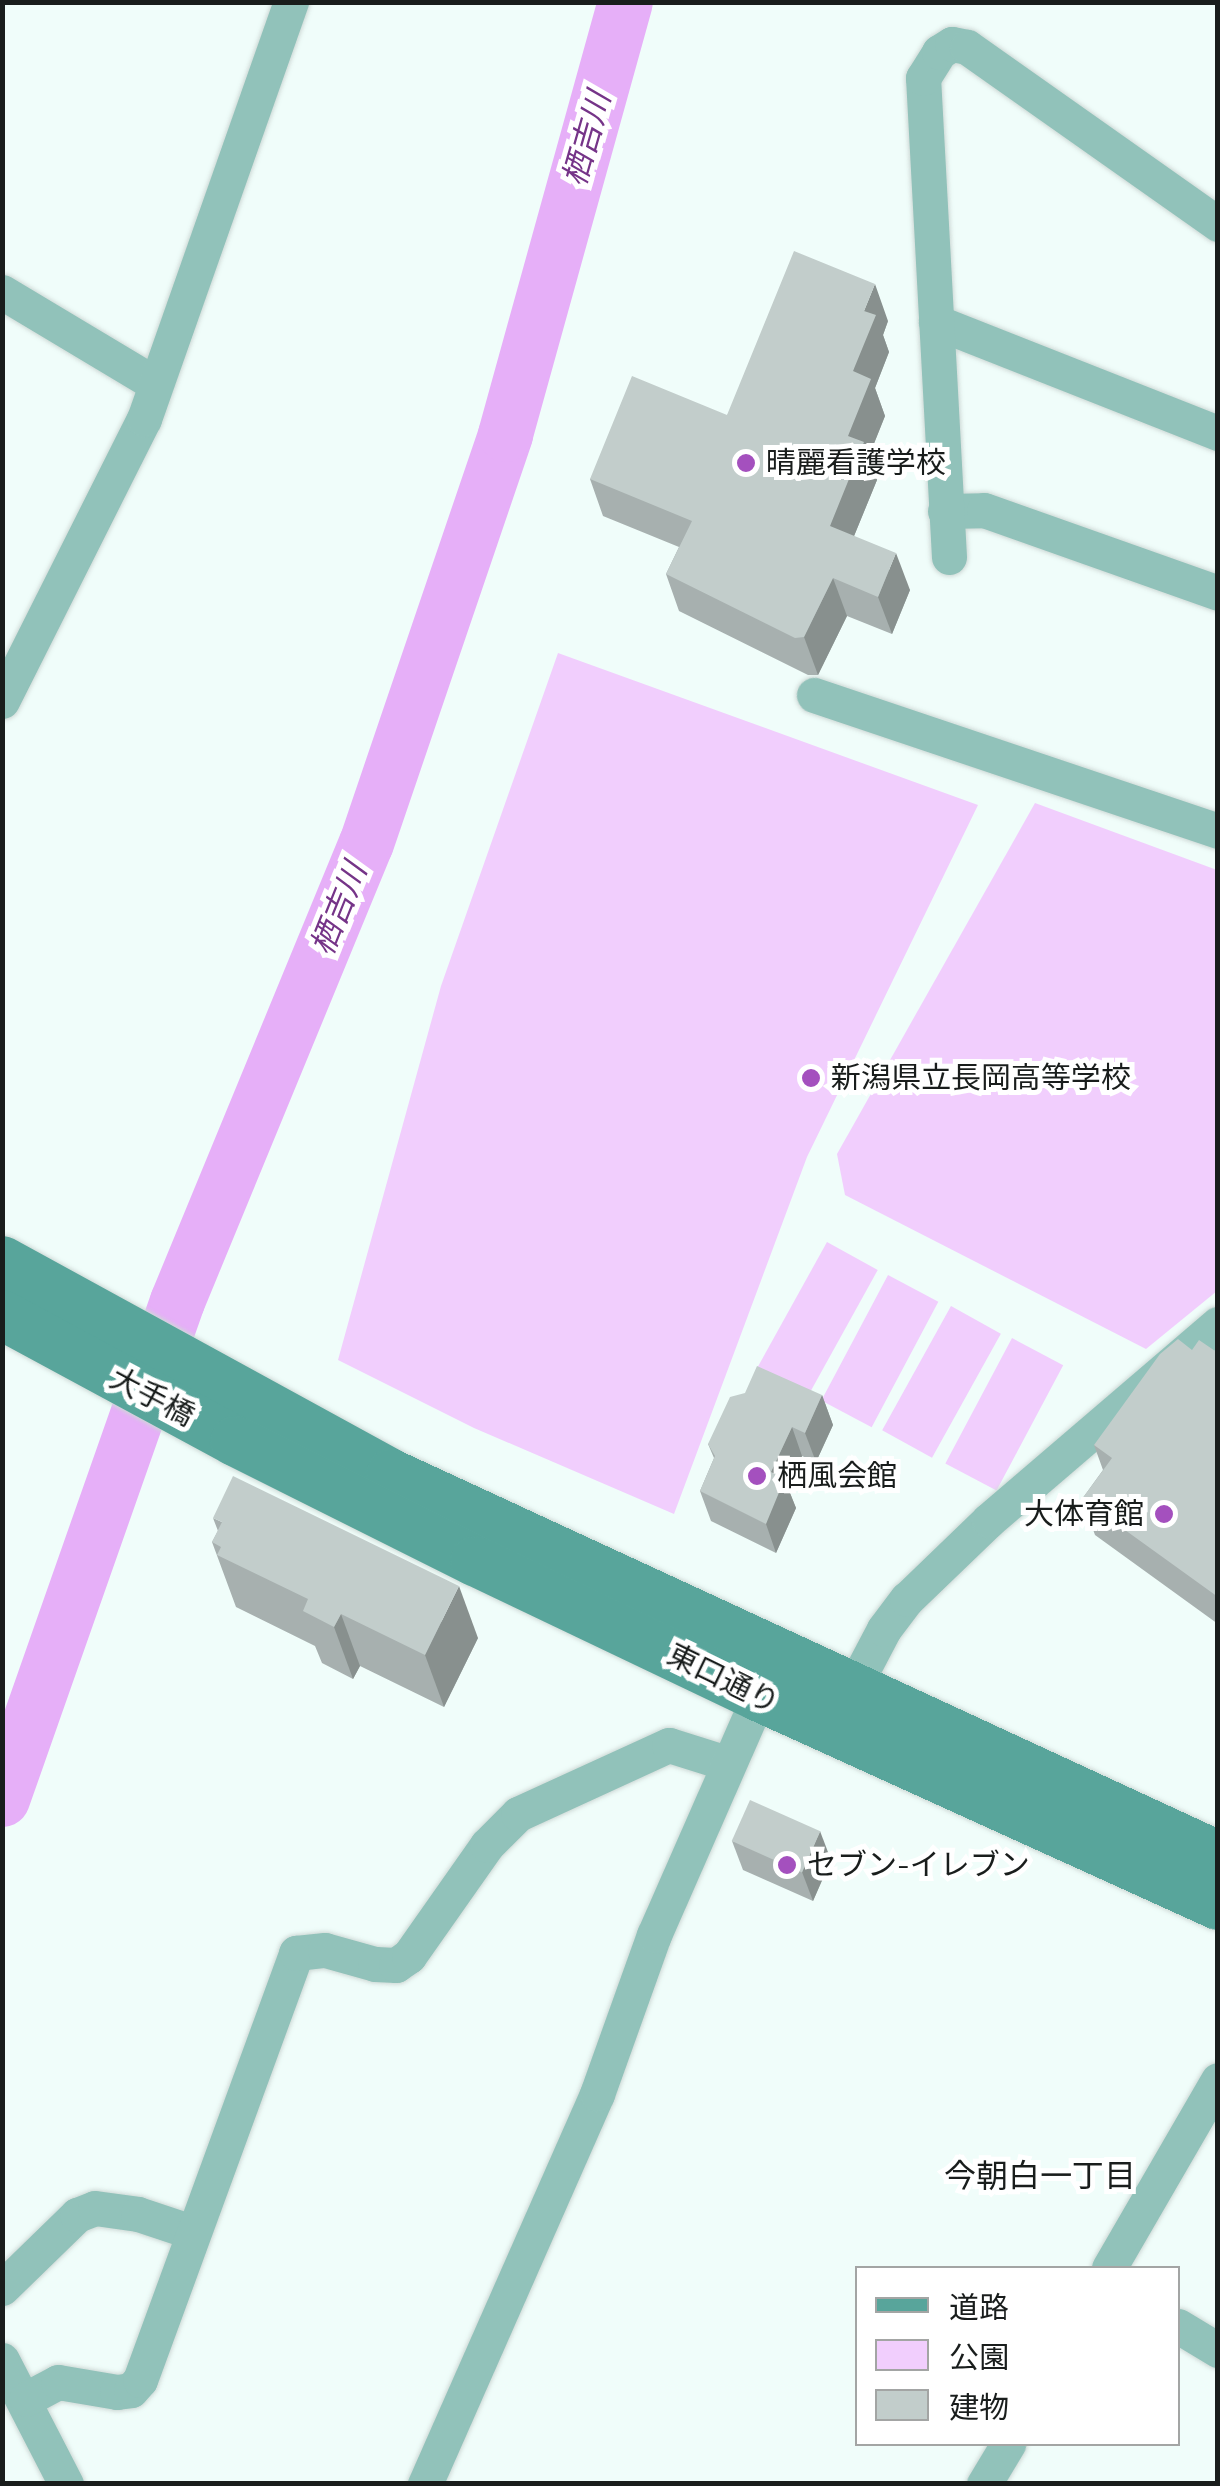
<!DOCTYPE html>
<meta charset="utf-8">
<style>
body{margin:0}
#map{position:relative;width:1220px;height:2486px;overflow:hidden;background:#f0fdfa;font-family:Raleway,"Noto Sans JP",sans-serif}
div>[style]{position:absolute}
.green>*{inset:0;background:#f1cefd;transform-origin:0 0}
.river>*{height:55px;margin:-27.5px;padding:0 27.5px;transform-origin:27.5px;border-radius:27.5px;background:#e6aff8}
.roads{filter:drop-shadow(0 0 2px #ced9d6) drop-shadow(0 0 2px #ced9d6)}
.street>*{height:35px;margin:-17.5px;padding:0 17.5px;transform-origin:17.5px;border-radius:17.5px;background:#91c2ba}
.secondary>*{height:50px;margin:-25px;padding:0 25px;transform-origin:25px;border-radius:25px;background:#58a59b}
.wall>*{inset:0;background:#a7b0af}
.shaded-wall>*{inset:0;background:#88908e}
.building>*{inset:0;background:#c2cdcb;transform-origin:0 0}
.dots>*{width:28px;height:28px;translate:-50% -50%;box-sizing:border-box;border:5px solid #fff;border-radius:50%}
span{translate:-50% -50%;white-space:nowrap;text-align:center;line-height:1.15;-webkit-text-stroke:10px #fff;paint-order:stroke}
.poi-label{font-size:30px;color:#191d1c}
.left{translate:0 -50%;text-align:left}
.right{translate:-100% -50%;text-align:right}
.street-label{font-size:30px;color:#191d1c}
.water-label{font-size:32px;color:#753488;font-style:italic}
.neighbourhood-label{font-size:32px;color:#191d1c}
.frame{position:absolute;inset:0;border:5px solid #191d1c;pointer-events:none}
.legend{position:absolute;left:855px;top:2266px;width:325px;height:180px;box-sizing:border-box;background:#fff;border:2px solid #a3a5a4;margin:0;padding:12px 18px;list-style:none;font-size:30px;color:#191d1c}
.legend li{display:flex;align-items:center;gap:20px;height:50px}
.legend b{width:50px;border:2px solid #a3a5a4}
</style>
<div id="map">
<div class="green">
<div style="clip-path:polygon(558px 653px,978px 805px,807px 1157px,674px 1514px,474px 1428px,338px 1360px,441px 986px)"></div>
<div style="clip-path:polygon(1035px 803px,1217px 870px,1217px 1291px,1146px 1349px,845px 1195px,837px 1154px)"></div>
<div style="left:827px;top:1242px;width:58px;height:143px;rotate:29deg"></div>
<div style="left:888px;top:1275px;width:57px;height:142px;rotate:28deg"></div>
<div style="left:951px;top:1306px;width:57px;height:142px;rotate:29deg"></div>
<div style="left:1012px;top:1338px;width:58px;height:142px;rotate:28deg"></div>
</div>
<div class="river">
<div style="left:2px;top:1799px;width:528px;rotate:-70.64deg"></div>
<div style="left:177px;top:1301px;width:495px;rotate:-67.6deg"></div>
<div style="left:366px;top:843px;width:432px;rotate:-71.2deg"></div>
<div style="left:505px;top:434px;width:448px;rotate:-74.5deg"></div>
</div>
<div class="roads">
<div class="street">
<div style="left:2px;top:292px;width:179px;rotate:30.9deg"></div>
<div style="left:936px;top:322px;width:303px;rotate:21.5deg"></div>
<div style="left:945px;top:511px;width:39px;rotate:-1deg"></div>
<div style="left:984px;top:510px;width:248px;rotate:19.5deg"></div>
<div style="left:949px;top:557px;width:480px;rotate:-93.1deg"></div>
<div style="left:923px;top:78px;width:31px;rotate:-58deg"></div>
<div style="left:939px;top:52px;width:15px;rotate:-32deg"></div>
<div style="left:952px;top:44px;width:15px;rotate:11deg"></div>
<div style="left:967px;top:47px;width:307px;rotate:35.2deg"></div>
<div style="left:814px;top:695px;width:426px;rotate:18.6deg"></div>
<div style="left:2px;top:701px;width:316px;rotate:-63.3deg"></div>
<div style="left:144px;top:419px;width:442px;rotate:-70.6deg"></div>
<div style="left:852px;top:1690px;width:69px;rotate:-62.3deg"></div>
<div style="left:884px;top:1629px;width:38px;rotate:-53deg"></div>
<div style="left:907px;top:1599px;width:114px;rotate:-43.9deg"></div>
<div style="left:989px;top:1520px;width:301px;rotate:-40.6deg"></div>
<div style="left:1109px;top:2268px;width:217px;rotate:-59.9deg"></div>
<div style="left:2px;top:2288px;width:105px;rotate:-44.2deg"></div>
<div style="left:77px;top:2215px;width:19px;rotate:-21deg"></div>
<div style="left:95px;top:2208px;width:43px;rotate:7.9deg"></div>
<div style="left:138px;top:2214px;width:57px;rotate:18.4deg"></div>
<div style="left:1178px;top:2326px;width:47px;rotate:31deg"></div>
<div style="left:2px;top:2360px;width:140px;rotate:62.7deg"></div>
<div style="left:26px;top:2399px;width:36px;rotate:-28deg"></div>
<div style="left:58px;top:2382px;width:60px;rotate:9.6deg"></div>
<div style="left:117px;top:2392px;width:14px;rotate:-8deg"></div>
<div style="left:131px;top:2390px;width:13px;rotate:-48deg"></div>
<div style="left:140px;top:2380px;width:455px;rotate:-69.9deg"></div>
<div style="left:296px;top:1953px;width:29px;rotate:-6deg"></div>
<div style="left:325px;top:1950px;width:52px;rotate:15.6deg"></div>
<div style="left:375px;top:1964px;width:21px;rotate:3deg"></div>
<div style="left:396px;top:1965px;width:16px;rotate:-35deg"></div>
<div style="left:409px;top:1956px;width:136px;rotate:-54.9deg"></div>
<div style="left:487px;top:1845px;width:44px;rotate:-45deg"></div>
<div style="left:518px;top:1814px;width:166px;rotate:-24.6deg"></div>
<div style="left:669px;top:1745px;width:60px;rotate:17.5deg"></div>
<div style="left:425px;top:2484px;width:426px;rotate:-66.2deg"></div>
<div style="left:597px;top:2094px;width:169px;rotate:-70.3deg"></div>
<div style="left:654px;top:1935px;width:284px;rotate:-66.3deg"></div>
<div style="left:984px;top:2484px;width:47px;rotate:-59deg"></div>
</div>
<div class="secondary">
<div style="left:2px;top:1261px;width:443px;rotate:28.7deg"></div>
<div style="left:391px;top:1474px;width:911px;rotate:24.79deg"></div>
<div style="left:2px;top:1315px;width:265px;rotate:28.4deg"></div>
<div style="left:235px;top:1441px;width:268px;rotate:26.6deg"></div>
<div style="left:475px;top:1561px;width:314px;rotate:25.5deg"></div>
<div style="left:758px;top:1696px;width:505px;rotate:24.43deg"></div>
</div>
</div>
<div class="wall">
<div style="clip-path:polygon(888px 321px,883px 335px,889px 352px,875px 388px,885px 416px,869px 456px,877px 480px,854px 536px,910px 590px,892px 634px,847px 616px,818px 675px,808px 675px,679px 611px,666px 574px,679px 547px,603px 516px,590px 479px,727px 415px)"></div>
<div style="clip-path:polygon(1192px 1350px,1218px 1353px,1218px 1624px,1095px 1535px,1082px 1499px,1103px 1470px,1094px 1445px)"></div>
<div style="clip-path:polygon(822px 1395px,833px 1425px,816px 1462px,802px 1456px,788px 1488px,796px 1508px,776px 1553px,711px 1521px,700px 1491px,714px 1458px,708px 1444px)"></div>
<div style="clip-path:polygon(213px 1518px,478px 1638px,444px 1707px,360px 1666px,353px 1679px,322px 1663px,315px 1646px,236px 1607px,212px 1542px,218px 1531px)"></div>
<div style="clip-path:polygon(732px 1841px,831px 1860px,813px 1901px,743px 1870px)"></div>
</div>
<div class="shaded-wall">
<div style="clip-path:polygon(875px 284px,888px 321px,883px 335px,889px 352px,875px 388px,885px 416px,869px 456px,877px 480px,843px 563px,830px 526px,848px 436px,853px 371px,864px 311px)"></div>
<div style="clip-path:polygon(896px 553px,910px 590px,892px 634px,878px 597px)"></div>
<div style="clip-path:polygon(833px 578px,847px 616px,818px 675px,804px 637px)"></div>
<div style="clip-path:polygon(822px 1395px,833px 1425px,816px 1462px,805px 1433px)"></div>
<div style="clip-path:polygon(792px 1427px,802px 1456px,788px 1488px,796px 1508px,776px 1553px,766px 1524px,771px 1472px)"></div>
<div style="clip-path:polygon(459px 1586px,478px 1638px,444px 1707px,425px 1655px)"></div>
<div style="clip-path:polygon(341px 1614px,360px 1666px,353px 1679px,334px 1627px)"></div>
<div style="clip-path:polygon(820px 1831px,831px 1860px,813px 1901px,802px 1872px)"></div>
</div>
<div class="building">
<div style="clip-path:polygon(794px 251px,875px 284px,864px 311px,876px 315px,853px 371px,871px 379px,848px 436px,864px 442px,830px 526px,896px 553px,878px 597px,833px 578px,804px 637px,795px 638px,666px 574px,692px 521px,590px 479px,632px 376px,727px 415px)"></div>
<div style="clip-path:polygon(1178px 1339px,1192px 1350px,1199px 1340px,1218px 1353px,1218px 1597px,1082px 1499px,1112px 1458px,1094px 1445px,1160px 1354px)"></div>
<div style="clip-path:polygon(757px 1366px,822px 1395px,805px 1433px,792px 1427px,771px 1472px,785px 1478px,766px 1524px,700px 1491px,715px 1456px,708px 1444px,730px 1397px,745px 1393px)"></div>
<div style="clip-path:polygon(233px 1476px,459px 1586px,425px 1655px,341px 1614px,334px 1627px,303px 1611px,308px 1599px,217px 1555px,221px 1547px,212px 1542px,222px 1522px,213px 1518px)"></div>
<div style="left:750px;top:1800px;width:77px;height:45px;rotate:24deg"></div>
</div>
<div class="dots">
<div style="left:746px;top:463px;background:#a450be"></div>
<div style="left:811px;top:1078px;background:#a450be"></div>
<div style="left:757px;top:1476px;background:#a450be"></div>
<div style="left:1164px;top:1514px;background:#a450be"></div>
<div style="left:787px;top:1865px;background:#a450be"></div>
</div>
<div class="poi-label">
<span class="left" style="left:766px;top:463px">晴麗看護学校</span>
<span class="left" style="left:831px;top:1078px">新潟県立長岡高等学校</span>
<span class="left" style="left:777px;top:1476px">栖風会館</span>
<span class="right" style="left:1144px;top:1514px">大体育館</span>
<span class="left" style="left:807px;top:1865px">セブン-イレブン</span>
</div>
<div class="street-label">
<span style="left:152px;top:1397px;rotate:28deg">大手橋</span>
<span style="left:723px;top:1679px;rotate:26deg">東口通り</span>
</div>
<div class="water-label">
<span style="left:587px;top:139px;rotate:-74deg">栖吉川</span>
<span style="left:339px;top:909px;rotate:-68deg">栖吉川</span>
</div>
<div class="neighbourhood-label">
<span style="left:1040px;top:2176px">今朝白一丁目</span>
</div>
<div class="frame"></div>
<ul class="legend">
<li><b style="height:12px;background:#58a59b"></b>道路</li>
<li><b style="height:28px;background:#f1cefd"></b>公園</li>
<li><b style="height:28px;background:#c2cdcb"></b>建物</li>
</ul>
</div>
